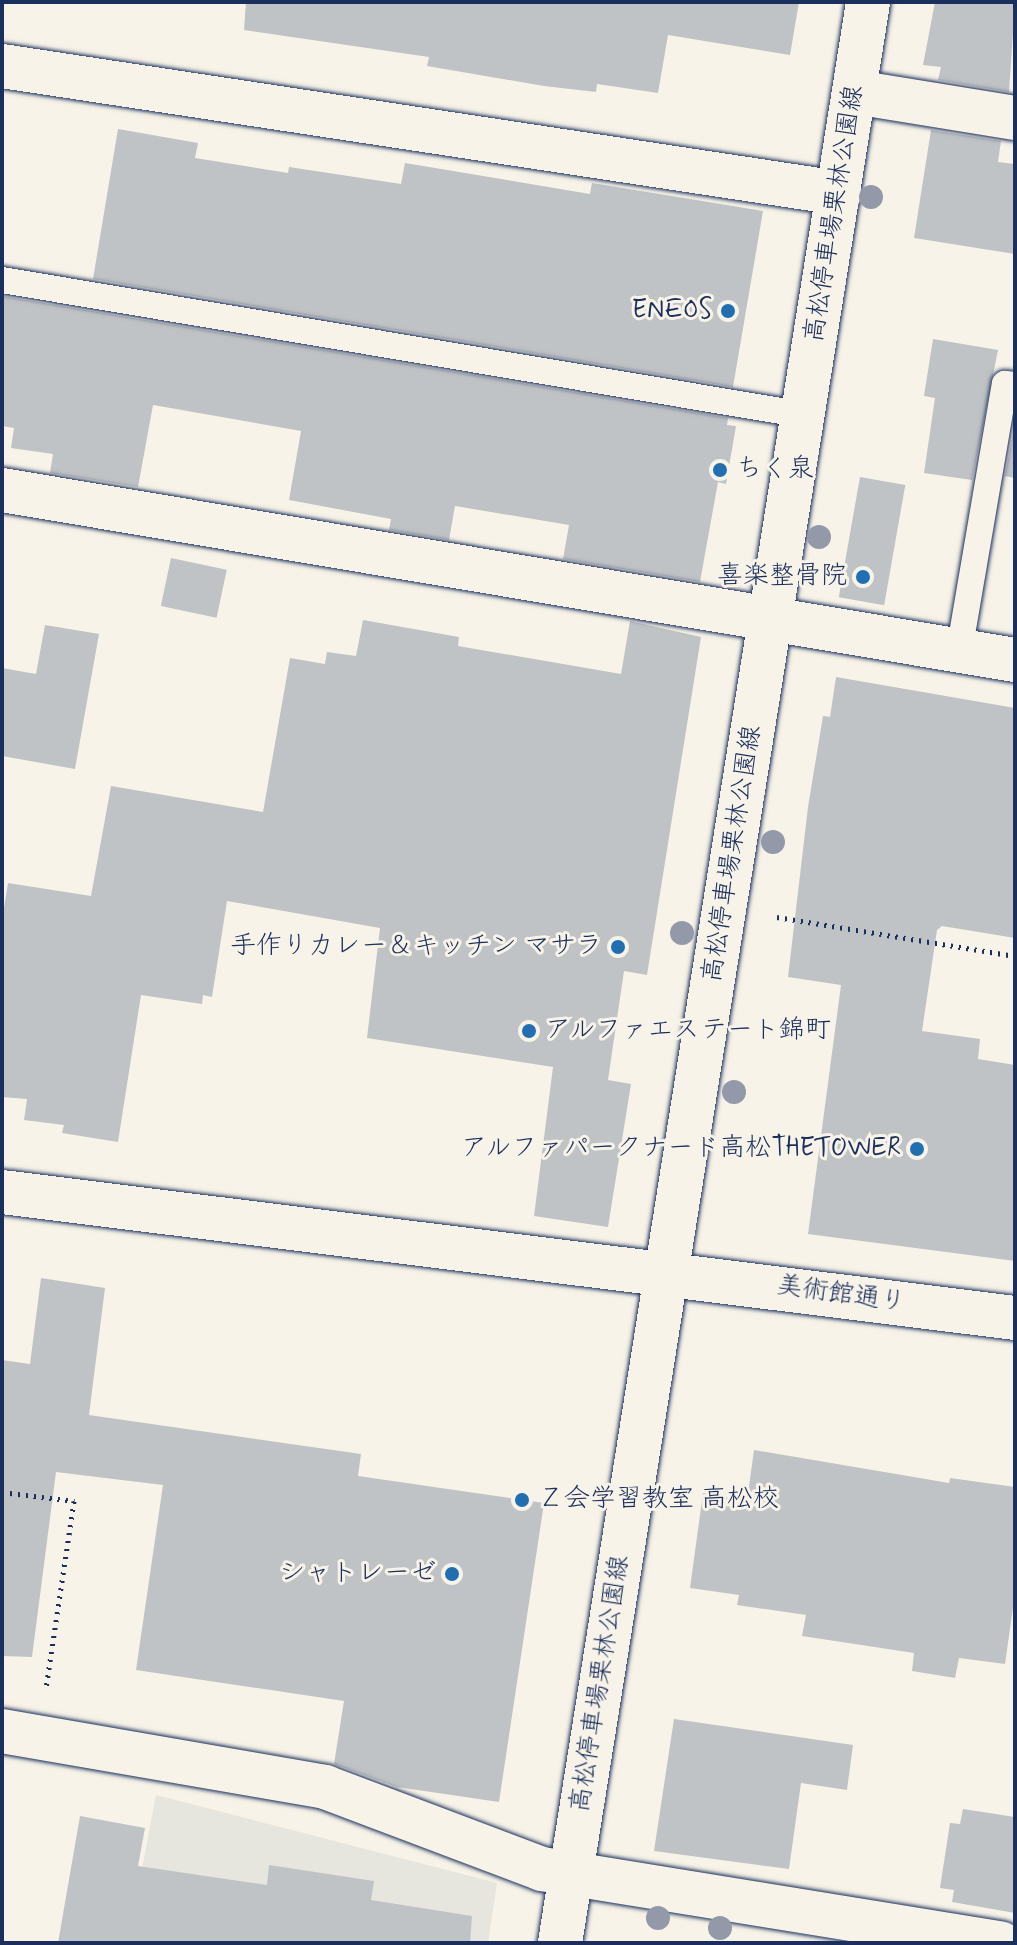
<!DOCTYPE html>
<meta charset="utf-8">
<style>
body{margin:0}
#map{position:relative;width:1017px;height:1945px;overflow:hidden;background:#f7f3e8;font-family:Mynerve,"Klee One",sans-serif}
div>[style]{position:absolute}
.built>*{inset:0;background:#e6e5de}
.building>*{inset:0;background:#c0c3c5;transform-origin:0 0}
.path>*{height:5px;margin-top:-2.5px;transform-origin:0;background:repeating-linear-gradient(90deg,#1b2f5e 0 2px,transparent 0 8px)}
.roads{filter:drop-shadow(0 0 2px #1b2f5e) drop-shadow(0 0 2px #1b2f5e)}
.service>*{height:26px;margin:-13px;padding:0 13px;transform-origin:13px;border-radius:13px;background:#f7f3e8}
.minor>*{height:44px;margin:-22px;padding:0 22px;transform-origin:22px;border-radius:22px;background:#f7f3e8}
.tertiary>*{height:44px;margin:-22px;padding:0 22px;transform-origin:22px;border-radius:22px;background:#f7f3e8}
.secondary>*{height:44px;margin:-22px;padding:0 22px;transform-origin:22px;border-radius:22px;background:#f7f3e8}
.trees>*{width:24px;height:24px;margin:-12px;border-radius:50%;background:#9399a9}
.dots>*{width:22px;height:22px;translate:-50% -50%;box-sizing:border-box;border:4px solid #f7f3e8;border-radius:50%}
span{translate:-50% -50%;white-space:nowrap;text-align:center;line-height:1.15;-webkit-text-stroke:6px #f7f3e8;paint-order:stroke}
.street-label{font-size:26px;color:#1b2f5e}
.poi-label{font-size:26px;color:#1b2f5e}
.right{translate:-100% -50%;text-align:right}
.left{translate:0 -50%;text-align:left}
.frame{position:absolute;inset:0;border:4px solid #1b2f5e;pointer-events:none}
</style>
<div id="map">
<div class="built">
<div style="clip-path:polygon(156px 1795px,497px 1883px,488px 1943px,128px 1943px)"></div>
</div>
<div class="building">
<div style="clip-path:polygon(246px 2px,799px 2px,790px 55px,668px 35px,658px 93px,597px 84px,596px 92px,544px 86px,427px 66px,429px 57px,244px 30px)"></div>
<div style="clip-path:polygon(935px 2px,1015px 2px,1009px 92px,938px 80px,941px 67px,923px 65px)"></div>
<div style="clip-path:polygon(118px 129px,198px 143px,195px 158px,288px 173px,289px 167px,401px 184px,405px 163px,590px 194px,592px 183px,763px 211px,733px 387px,93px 279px)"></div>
<div style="clip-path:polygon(931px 130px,1001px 141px,998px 162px,1015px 164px,1015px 254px,914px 238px)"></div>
<div style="clip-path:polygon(2px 296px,728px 418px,727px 425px,736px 426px,726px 484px,718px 482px,700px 582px,563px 559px,569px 525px,455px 506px,449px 540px,389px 530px,391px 519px,289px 500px,301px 431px,153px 405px,138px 487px,50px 473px,53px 454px,11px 448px,14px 428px,2px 426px)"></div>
<div style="clip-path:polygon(933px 339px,998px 350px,972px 480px,924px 473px,935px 398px,924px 396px)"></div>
<div style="clip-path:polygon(1013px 433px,1015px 433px,1015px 478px,1005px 476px)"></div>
<div style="left:860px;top:477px;width:46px;height:122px;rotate:10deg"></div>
<div style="left:171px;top:558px;width:57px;height:49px;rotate:12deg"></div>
<div style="clip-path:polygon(363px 620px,459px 637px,458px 646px,621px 674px,630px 621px,701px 637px,647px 975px,624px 971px,608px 1080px,631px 1084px,608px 1227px,534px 1216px,553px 1067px,367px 1038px,380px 928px,227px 901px,212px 997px,203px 995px,202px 1004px,141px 995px,118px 1142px,62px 1133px,64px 1125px,24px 1120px,27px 1099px,2px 1097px,2px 920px,8px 883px,91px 896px,111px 786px,263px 812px,290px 658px,325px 664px,327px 652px,356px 656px)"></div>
<div style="clip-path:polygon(45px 625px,99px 634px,75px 769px,2px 756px,2px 668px,36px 674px)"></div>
<div style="clip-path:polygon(836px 677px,1015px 708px,1015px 938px,942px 926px,937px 930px,922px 1031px,980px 1039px,978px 1059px,1015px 1065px,1015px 1261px,808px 1234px,841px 985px,788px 977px,808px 807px,823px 716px,830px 717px)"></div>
<div style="clip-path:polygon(41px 1278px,105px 1288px,89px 1415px,361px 1454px,358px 1476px,544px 1503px,499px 1802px,397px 1787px,334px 1764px,344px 1701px,136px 1670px,163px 1485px,56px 1472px,32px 1657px,2px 1656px,2px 1360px,30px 1364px)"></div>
<div style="clip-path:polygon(754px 1450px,949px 1483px,950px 1478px,1015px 1487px,1015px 1593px,1005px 1664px,959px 1658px,955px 1678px,912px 1671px,914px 1653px,802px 1636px,806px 1615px,737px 1605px,739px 1595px,690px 1588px,703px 1493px,747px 1501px)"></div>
<div style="clip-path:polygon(674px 1719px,853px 1745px,847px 1790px,801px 1783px,789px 1869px,654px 1851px)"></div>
<div style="clip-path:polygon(963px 1809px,1015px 1817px,1015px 1913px,952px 1902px,954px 1890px,940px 1888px,950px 1823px,960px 1824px)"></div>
<div style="clip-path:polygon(80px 1816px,145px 1828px,138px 1866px,267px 1885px,269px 1865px,374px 1881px,371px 1900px,472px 1916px,470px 1943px,58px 1943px)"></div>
</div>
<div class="path">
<div style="left:777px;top:917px;width:241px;rotate:9.3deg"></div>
<div style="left:2px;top:1492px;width:73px;rotate:7.1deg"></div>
<div style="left:74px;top:1501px;width:189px;rotate:98.5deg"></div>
</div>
<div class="roads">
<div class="service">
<div style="left:2px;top:280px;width:813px;rotate:9.55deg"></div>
<div style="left:959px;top:652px;width:272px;rotate:-80.3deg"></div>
<div style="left:1005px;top:384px;width:10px;rotate:6deg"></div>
</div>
<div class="minor">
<div style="left:2px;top:66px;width:847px;rotate:8.63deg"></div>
<div style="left:855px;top:92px;width:162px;rotate:9.2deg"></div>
<div style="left:2px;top:490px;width:1027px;rotate:9.53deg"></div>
<div style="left:2px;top:1731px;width:328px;rotate:9.8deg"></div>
<div style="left:325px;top:1787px;width:232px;rotate:20.7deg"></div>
<div style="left:542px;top:1869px;width:465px;rotate:9.2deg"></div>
</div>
<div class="tertiary">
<div style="left:2px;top:1192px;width:1021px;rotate:7.09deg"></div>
</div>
<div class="secondary">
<div style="left:560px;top:1943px;width:1965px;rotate:-80.98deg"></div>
</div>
</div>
<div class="trees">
<div style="left:871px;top:197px"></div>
<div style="left:819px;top:537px"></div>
<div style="left:773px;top:842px"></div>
<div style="left:682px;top:933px"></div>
<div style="left:734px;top:1092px"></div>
<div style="left:658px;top:1918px"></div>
<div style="left:720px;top:1928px"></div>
</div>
<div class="dots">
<div style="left:728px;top:311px;background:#1f6fb2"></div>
<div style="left:720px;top:470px;background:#1f6fb2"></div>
<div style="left:863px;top:577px;background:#1f6fb2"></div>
<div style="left:618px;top:947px;background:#1f6fb2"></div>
<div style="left:529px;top:1031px;background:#1f6fb2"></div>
<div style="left:917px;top:1149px;background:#1f6fb2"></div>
<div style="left:522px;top:1500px;background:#1f6fb2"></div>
<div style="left:452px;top:1574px;background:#1f6fb2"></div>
</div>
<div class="street-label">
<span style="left:835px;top:214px;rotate:-81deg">高松停車場栗林公園線</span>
<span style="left:733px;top:854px;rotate:-81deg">高松停車場栗林公園線</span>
<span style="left:841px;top:1295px;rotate:8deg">美術館通り</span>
<span style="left:601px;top:1684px;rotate:-81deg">高松停車場栗林公園線</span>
</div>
<div class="poi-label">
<span class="right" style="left:712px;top:311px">ENEOS</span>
<span class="left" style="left:736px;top:470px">ちく泉</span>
<span class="right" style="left:847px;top:577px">喜楽整骨院</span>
<span class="right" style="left:602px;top:947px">手作りカレー＆キッチン マサラ</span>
<span class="left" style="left:545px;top:1031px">アルファエステート錦町</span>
<span class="right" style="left:901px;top:1149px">アルファパークナード高松THETOWER</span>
<span class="left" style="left:538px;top:1500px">Ｚ会学習教室 高松校</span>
<span class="right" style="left:436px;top:1574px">シャトレーゼ</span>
</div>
<div class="frame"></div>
</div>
